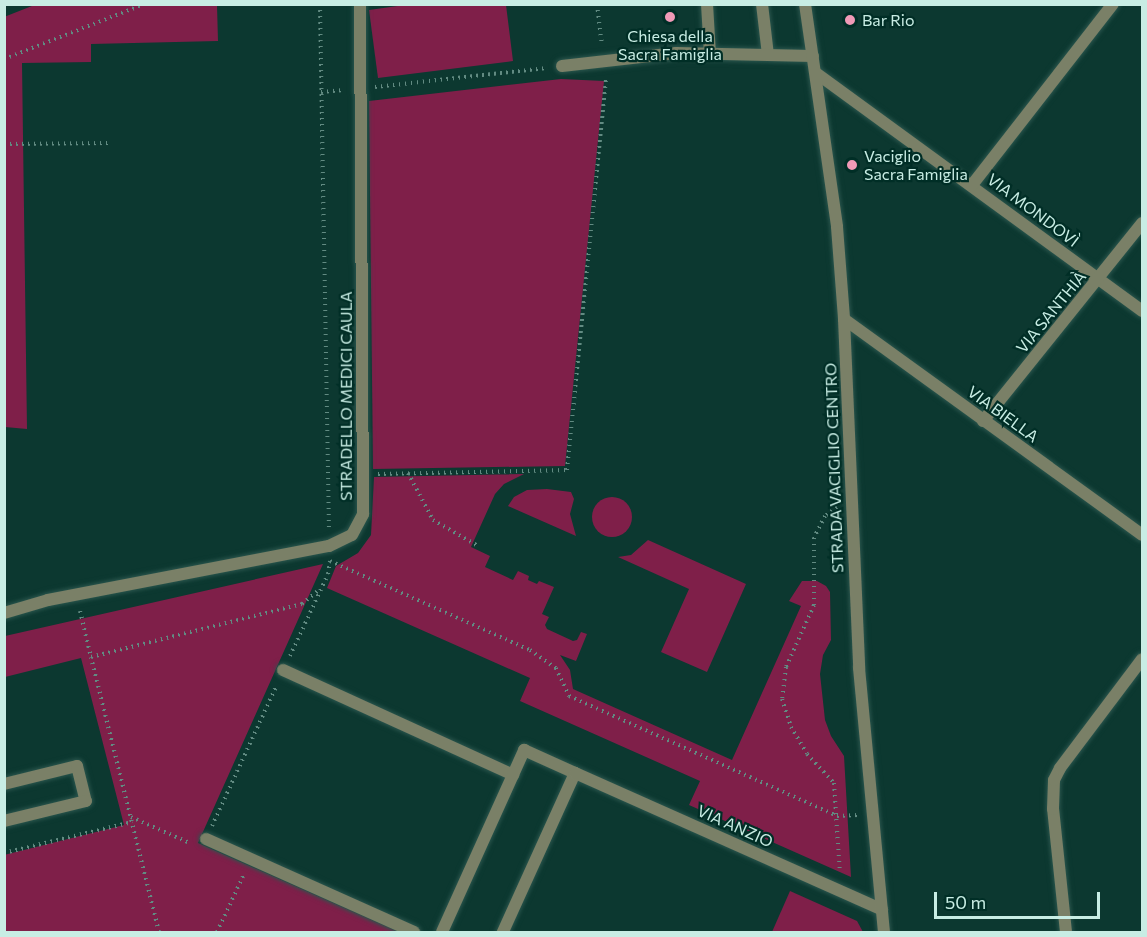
<!DOCTYPE html>
<meta charset="utf-8">
<style>
body{margin:0}
#map{position:relative;width:1147px;height:937px;overflow:hidden;background:#0c3830;font-family:Commissioner,sans-serif}
div>[style]{position:absolute}
.green>*{inset:0;background:#7f1f49}
.round{border-radius:50%}
.path>*{height:4px;margin-top:-2px;transform-origin:0;background:repeating-linear-gradient(90deg,#628b82 0 1.5px,transparent 0 6px)}
.roads{filter:drop-shadow(0 0 2px #2a554d) drop-shadow(0 0 2px #2a554d)}
.service>*{height:12px;margin:-6px;padding:0 6px;transform-origin:6px;border-radius:6px;background:#7a8067}
.minor>*{height:12px;margin:-6px;padding:0 6px;transform-origin:6px;border-radius:6px;background:#7a8067}
.tertiary>*{height:12px;margin:-6px;padding:0 6px;transform-origin:6px;border-radius:6px;background:#7a8067}
.dots>*{width:16px;height:16px;translate:-50% -50%;box-sizing:border-box;border:3px solid #002e26;border-radius:50%}
span{translate:-50% -50%;white-space:nowrap;text-align:center;line-height:1.15;-webkit-text-stroke:4.5px #002e26;paint-order:stroke}
.poi-label{font-size:16px;color:#c8ede4}
.left{translate:0 -50%;text-align:left}
.street-label{font-size:16px;color:#c8ede4}
.frame{position:absolute;inset:0;border:6px solid #c8ede4;pointer-events:none}
.scale{position:absolute;left:934px;top:892px;width:166px;height:27px;box-sizing:border-box;border:3px solid #c8ede4;border-top:0;padding-left:8px;font-size:18px;line-height:21px;white-space:nowrap;color:#c8ede4;-webkit-text-stroke:4px #002e26;paint-order:stroke}
</style>
<div id="map">
<div class="green">
<div style="clip-path:polygon(37px 4px,217px 5px,218px 41px,91px 44px,91px 62px,22px 63px,27px 429px,5px 427px,4px 17px)"></div>
<div style="clip-path:polygon(412px 4px,506px 5px,513px 61px,378px 78px,369px 10px)"></div>
<div style="clip-path:polygon(561px 79px,604px 81px,565px 466px,373px 469px,369px 101px)"></div>
<div style="clip-path:polygon(524px 474px,504px 484px,495px 494px,471px 547px,490px 556px,485px 567px,513px 580px,518px 571px,529px 576px,528px 580px,537px 584px,539px 581px,554px 587px,542px 614px,549px 617px,545px 625px,547px 629px,573px 641px,577px 640px,581px 632px,587px 634px,576px 661px,560px 655px,570px 670px,573px 689px,732px 760px,801px 606px,789px 601px,802px 581px,817px 581px,826px 586px,830px 592px,831px 640px,823px 655px,820px 674px,825px 720px,831px 736px,844px 756px,851px 877px,689px 805px,700px 781px,520px 701px,530px 678px,327px 588px,336px 566px,358px 553px,371px 535px,374px 477px)"></div>
<div style="clip-path:polygon(547px 489px,571px 492px,574px 499px,570px 514px,576px 536px,508px 506px,514px 497px,527px 490px)"></div>
<div class="round" style="left:592px;top:497px;width:40px;height:40px"></div>
<div style="clip-path:polygon(648px 540px,746px 584px,707px 672px,661px 652px,689px 589px,618px 557px,631px 555px)"></div>
<div style="clip-path:polygon(323px 564px,198px 843px,399px 932px,5px 932px,4px 855px,124px 825px,81px 658px,5px 677px,5px 636px)"></div>
<div style="clip-path:polygon(790px 891px,857px 921px,863px 932px,772px 932px)"></div>
</div>
<div class="path">
<div style="left:320px;top:4px;width:524px;rotate:89.02deg"></div>
<div style="left:597px;top:4px;width:42px;rotate:83.2deg"></div>
<div style="left:4px;top:59px;width:150px;rotate:-21.4deg"></div>
<div style="left:375px;top:87px;width:173px;rotate:-6.3deg"></div>
<div style="left:321px;top:92px;width:23px;rotate:-5deg"></div>
<div style="left:4px;top:144px;width:106px;rotate:-0.5deg"></div>
<div style="left:408px;top:473px;width:53px;rotate:62deg"></div>
<div style="left:433px;top:520px;width:52px;rotate:30deg"></div>
<div style="left:378px;top:474px;width:189px;rotate:-1.2deg"></div>
<div style="left:567px;top:470px;width:395px;rotate:-84.3deg"></div>
<div style="left:837px;top:507px;width:15px;rotate:143deg"></div>
<div style="left:825px;top:516px;width:25px;rotate:117deg"></div>
<div style="left:814px;top:538px;width:67px;rotate:90deg"></div>
<div style="left:814px;top:605px;width:68px;rotate:114.3deg"></div>
<div style="left:786px;top:667px;width:32px;rotate:97deg"></div>
<div style="left:782px;top:699px;width:29px;rotate:72deg"></div>
<div style="left:791px;top:727px;width:31px;rotate:59deg"></div>
<div style="left:807px;top:754px;width:40px;rotate:47deg"></div>
<div style="left:834px;top:783px;width:90px;rotate:86.2deg"></div>
<div style="left:80px;top:611px;width:47px;rotate:76.6deg"></div>
<div style="left:290px;top:656px;width:90px;rotate:-65.1deg"></div>
<div style="left:328px;top:574px;width:13px;rotate:-81deg"></div>
<div style="left:330px;top:561px;width:219px;rotate:24deg"></div>
<div style="left:530px;top:650px;width:32px;rotate:35deg"></div>
<div style="left:556px;top:668px;width:31px;rotate:65deg"></div>
<div style="left:569px;top:696px;width:294px;rotate:24.1deg"></div>
<div style="left:837px;top:816px;width:21px;rotate:-3deg"></div>
<div style="left:131px;top:817px;width:64px;rotate:23.8deg"></div>
<div style="left:212px;top:826px;width:155px;rotate:-65.3deg"></div>
<div style="left:4px;top:853px;width:132px;rotate:-13.6deg"></div>
<div style="left:159px;top:932px;width:283px;rotate:-103.9deg"></div>
<div style="left:91px;top:657px;width:218px;rotate:-14.1deg"></div>
<div style="left:302px;top:604px;width:23px;rotate:-40deg"></div>
<div style="left:217px;top:932px;width:64px;rotate:-65deg"></div>
</div>
<div class="roads">
<div class="service">
<div style="left:707px;top:4px;width:50px;rotate:86.6deg"></div>
<div style="left:762px;top:4px;width:51px;rotate:83.3deg"></div>
<div style="left:562px;top:66px;width:115px;rotate:-6.5deg"></div>
<div style="left:676px;top:53px;width:137px;rotate:1.3deg"></div>
<div style="left:283px;top:670px;width:253px;rotate:24.5deg"></div>
<div style="left:206px;top:839px;width:228px;rotate:24.1deg"></div>
<div style="left:442px;top:932px;width:200px;rotate:-65.7deg"></div>
<div style="left:524px;top:750px;width:56px;rotate:24.3deg"></div>
<div style="left:575px;top:773px;width:175px;rotate:114.4deg"></div>
</div>
<div class="minor">
<div style="left:816px;top:73px;width:404px;rotate:36.1deg"></div>
<div style="left:972px;top:185px;width:229px;rotate:-52.1deg"></div>
<div style="left:844px;top:319px;width:368px;rotate:35.9deg"></div>
<div style="left:983px;top:421px;width:254px;rotate:-51.2deg"></div>
<div style="left:4px;top:613px;width:46px;rotate:-16.5deg"></div>
<div style="left:48px;top:600px;width:286px;rotate:-10.9deg"></div>
<div style="left:329px;top:546px;width:25px;rotate:-26deg"></div>
<div style="left:352px;top:535px;width:24px;rotate:-62deg"></div>
<div style="left:363px;top:514px;width:510px;rotate:-90.34deg"></div>
<div style="left:575px;top:773px;width:336px;rotate:24deg"></div>
<div style="left:4px;top:784px;width:75px;rotate:-13.9deg"></div>
<div style="left:77px;top:766px;width:36px;rotate:76deg"></div>
<div style="left:86px;top:801px;width:84px;rotate:166.3deg"></div>
<div style="left:1066px;top:932px;width:124px;rotate:-96deg"></div>
<div style="left:1053px;top:809px;width:29px;rotate:-88deg"></div>
<div style="left:1054px;top:780px;width:13px;rotate:-63deg"></div>
<div style="left:1060px;top:768px;width:136px;rotate:-53deg"></div>
</div>
<div class="tertiary">
<div style="left:805px;top:4px;width:225px;rotate:81.8deg"></div>
<div style="left:837px;top:227px;width:92px;rotate:85.6deg"></div>
<div style="left:844px;top:319px;width:349px;rotate:87.5deg"></div>
<div style="left:859px;top:668px;width:265px;rotate:84.6deg"></div>
</div>
</div>
<div class="dots">
<div style="left:670px;top:17px;background:#f09ab7"></div>
<div style="left:850px;top:20px;background:#f09ab7"></div>
<div style="left:852px;top:165px;background:#f09ab7"></div>
</div>
<div class="poi-label">
<span class="left" style="left:862px;top:20px">Bar Rio</span>
<span style="left:670px;top:45px">Chiesa della<br>Sacra Famiglia</span>
<span class="left" style="left:864px;top:165px">Vaciglio<br>Sacra Famiglia</span>
</div>
<div class="street-label">
<span style="left:1033px;top:210px;rotate:37deg">VIA MONDOVÌ</span>
<span style="left:1051px;top:312px;rotate:-51deg">VIA SANTHIÀ</span>
<span style="left:346px;top:396px;rotate:-90deg">STRADELLO MEDICI CAULA</span>
<span style="left:1003px;top:414px;rotate:36deg">VIA BIELLA</span>
<span style="left:834px;top:468px;rotate:-92deg">STRADA VACIGLIO CENTRO</span>
<span style="left:735px;top:826px;rotate:24deg">VIA ANZIO</span>
</div>
<div class="frame"></div>
<div class="scale">50 m</div>
</div>
